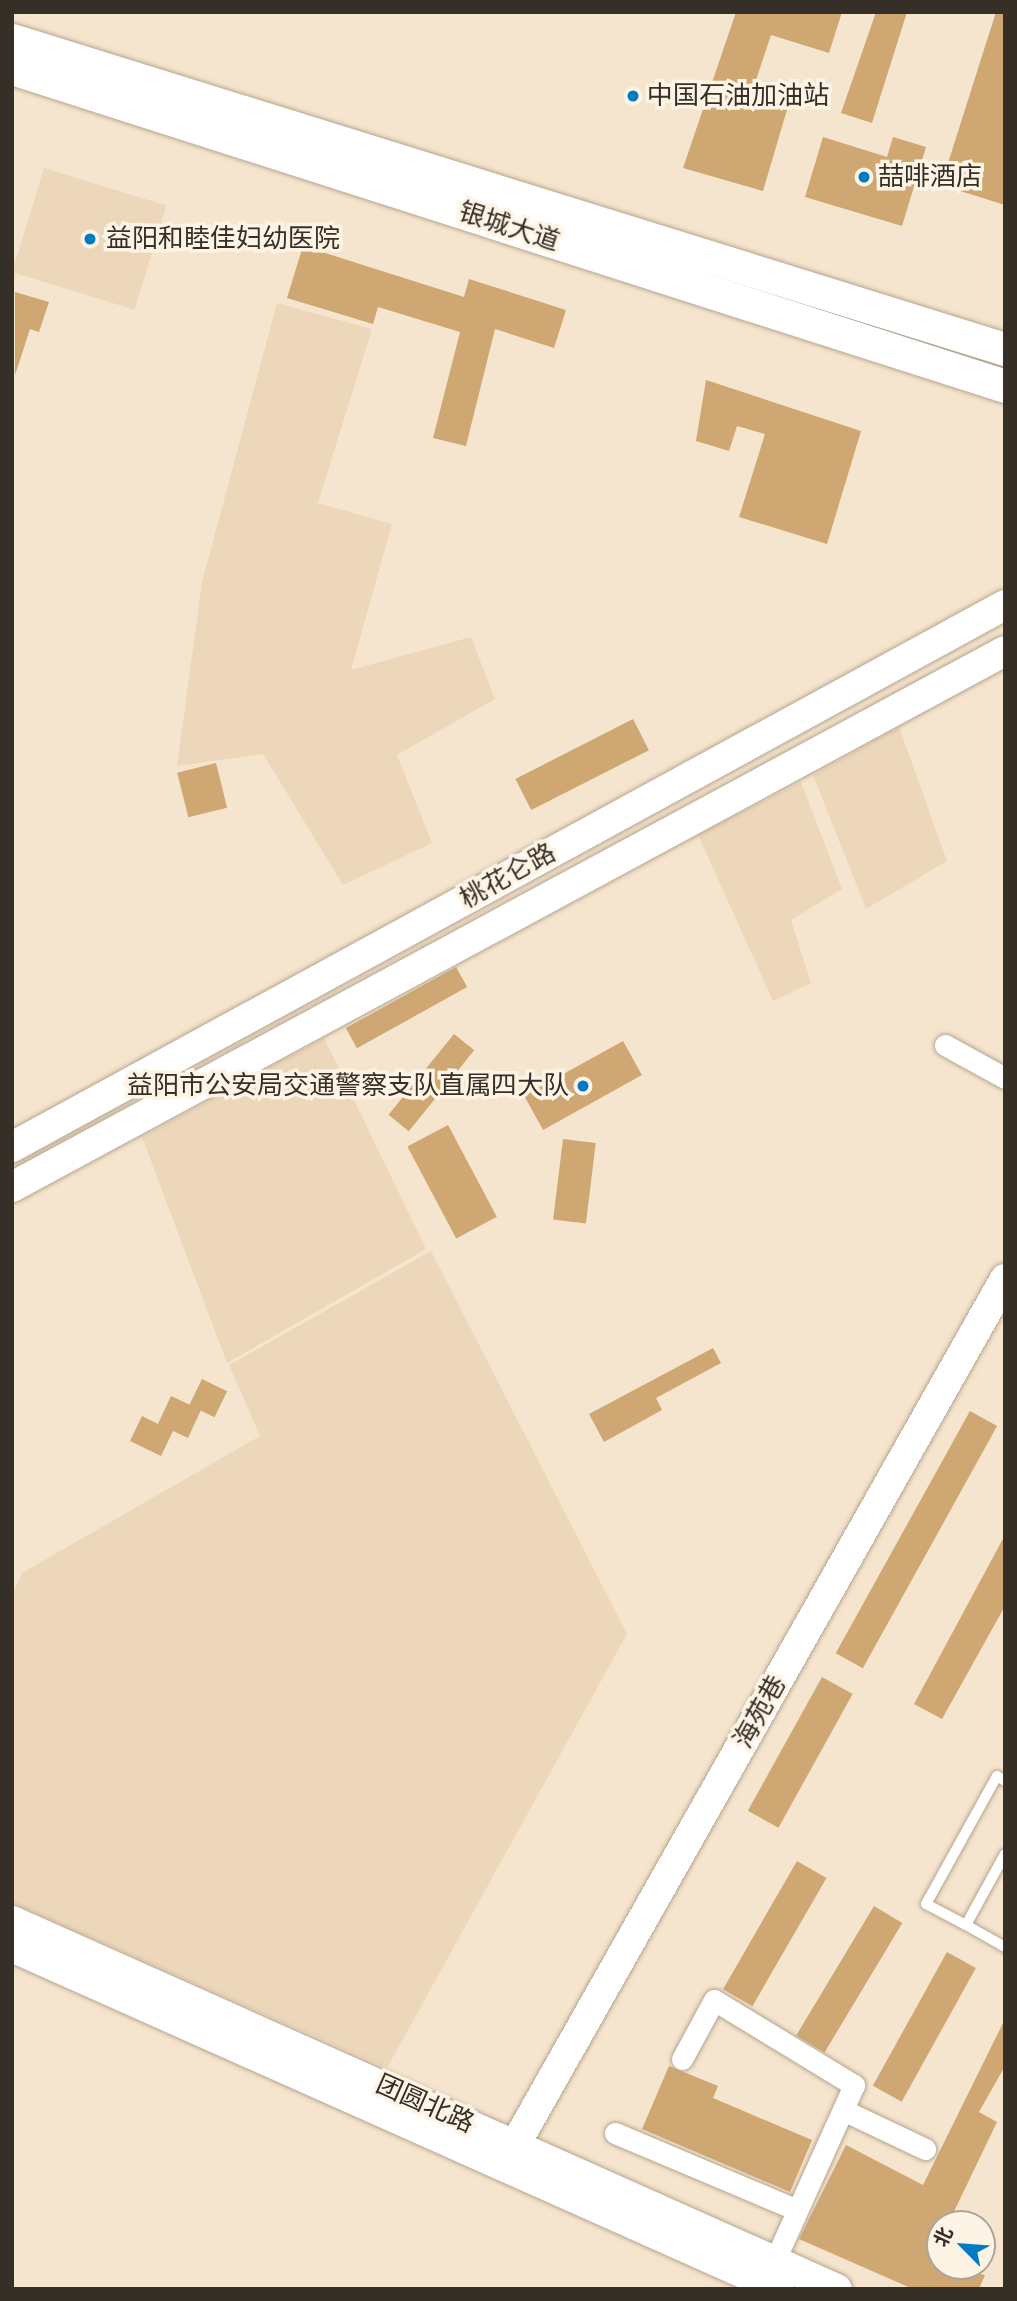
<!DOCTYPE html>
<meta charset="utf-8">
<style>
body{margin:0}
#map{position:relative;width:1017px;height:2301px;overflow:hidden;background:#f6e5ce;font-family:Jost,"Noto Sans SC",sans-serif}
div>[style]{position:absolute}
.built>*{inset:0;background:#edd7ba;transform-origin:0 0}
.building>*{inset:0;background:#cea772;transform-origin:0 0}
.roads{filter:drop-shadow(0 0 2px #b6a690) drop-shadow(0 0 2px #b6a690)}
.lane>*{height:10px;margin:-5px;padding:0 5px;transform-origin:5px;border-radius:5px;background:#fff}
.street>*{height:21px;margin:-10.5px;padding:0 10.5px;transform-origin:10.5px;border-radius:10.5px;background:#fff}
.secondary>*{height:30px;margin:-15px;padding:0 15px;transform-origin:15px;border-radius:15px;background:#fff}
.primary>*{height:33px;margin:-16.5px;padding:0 16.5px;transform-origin:16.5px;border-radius:16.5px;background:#fff}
.dots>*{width:19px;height:19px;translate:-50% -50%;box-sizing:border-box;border:4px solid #fef4e6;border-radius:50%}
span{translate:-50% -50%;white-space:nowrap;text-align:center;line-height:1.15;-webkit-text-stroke:7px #fef4e6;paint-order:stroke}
.poi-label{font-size:26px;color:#362f27}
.left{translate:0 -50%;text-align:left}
.right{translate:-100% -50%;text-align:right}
.street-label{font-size:26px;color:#362f27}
.frame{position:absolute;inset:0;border:14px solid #362f27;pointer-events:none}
.north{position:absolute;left:926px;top:2210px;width:70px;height:70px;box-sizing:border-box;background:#fef4e6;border:2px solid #aea59a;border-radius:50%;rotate:295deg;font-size:19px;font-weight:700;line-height:28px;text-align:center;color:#362f27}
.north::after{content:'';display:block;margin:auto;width:24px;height:32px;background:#007ac3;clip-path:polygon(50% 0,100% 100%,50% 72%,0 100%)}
</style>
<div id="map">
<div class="built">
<div style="left:44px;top:168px;width:128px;height:109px;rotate:17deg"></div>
<div style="clip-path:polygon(277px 303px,372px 329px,318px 503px,392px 524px,351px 670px,471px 637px,495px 699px,397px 755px,432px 843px,343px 885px,263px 754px,177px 766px,202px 582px)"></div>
<div style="clip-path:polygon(899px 727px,947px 861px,866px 909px,813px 775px)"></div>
<div style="clip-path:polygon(801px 782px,842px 889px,791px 920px,811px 983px,773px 1001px,698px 835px)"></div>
<div style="clip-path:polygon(324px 1038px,426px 1249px,227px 1363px,142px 1137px)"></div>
<div style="clip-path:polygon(431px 1251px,627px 1634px,387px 2068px,12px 1903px,12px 1596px,22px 1573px,260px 1436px,229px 1365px)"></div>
</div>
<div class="building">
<div style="clip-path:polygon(736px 12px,842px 12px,829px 53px,771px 35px,752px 92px,789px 103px,763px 191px,683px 168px)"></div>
<div style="clip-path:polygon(876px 12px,907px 12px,872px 123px,841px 113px)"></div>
<div style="clip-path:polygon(996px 12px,1005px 12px,1005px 205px,941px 185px)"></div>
<div style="clip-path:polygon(823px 137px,887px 157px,893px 137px,926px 147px,902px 226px,805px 197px)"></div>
<div style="clip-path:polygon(303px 246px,464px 297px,469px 279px,566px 310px,554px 348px,495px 329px,466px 446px,433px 438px,460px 332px,378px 307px,373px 324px,287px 298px)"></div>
<div style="clip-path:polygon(15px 292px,49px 302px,39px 332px,30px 329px,15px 375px)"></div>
<div style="clip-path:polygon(706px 380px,861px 431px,827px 544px,739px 517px,765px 434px,737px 426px,729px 451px,696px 441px)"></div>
<div style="left:633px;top:719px;width:35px;height:132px;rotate:63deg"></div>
<div style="left:216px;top:763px;width:46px;height:40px;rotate:76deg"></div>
<div style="left:456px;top:967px;width:23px;height:126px;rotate:61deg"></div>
<div style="left:454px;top:1034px;width:26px;height:104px;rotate:39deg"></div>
<div style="left:623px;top:1041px;width:39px;height:113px;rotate:61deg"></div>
<div style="left:448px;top:1125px;width:104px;height:46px;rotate:62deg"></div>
<div style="left:563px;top:1139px;width:33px;height:81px;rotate:7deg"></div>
<div style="clip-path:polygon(713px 1348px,721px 1363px,656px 1398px,662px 1410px,604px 1442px,589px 1414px)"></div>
<div style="left:202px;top:1379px;width:28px;height:29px;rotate:26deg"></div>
<div style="clip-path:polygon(171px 1396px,201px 1410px,188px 1438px,173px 1431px,161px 1456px,130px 1441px,142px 1416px,158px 1424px)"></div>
<div style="left:970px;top:1411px;width:31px;height:277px;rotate:29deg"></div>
<div style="clip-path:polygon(1005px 1535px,1005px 1606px,942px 1719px,914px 1704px)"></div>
<div style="left:822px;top:1677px;width:35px;height:153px;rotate:29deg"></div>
<div style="left:797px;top:1861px;width:34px;height:148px;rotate:30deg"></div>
<div style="left:874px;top:1906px;width:33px;height:151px;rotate:31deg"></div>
<div style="left:947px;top:1952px;width:33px;height:153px;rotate:29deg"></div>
<div style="clip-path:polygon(1005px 2019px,1005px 2066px,979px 2112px,997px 2122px,948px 2224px,940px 2224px,940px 2266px,985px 2275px,979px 2289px,913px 2289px,799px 2239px,846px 2145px,923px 2185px)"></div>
<div style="clip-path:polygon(669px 2066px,718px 2086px,713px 2098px,812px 2140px,790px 2192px,642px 2129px)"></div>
</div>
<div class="roads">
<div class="lane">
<div style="left:1005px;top:1854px;width:81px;rotate:118.8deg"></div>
<div style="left:966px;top:1925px;width:45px;rotate:29.4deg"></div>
<div style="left:966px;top:1925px;width:45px;rotate:-152.3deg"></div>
<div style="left:926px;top:1904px;width:146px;rotate:-61deg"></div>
<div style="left:997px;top:1776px;width:9px;rotate:32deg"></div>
</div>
<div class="street">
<div style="left:945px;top:1045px;width:68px;rotate:28.8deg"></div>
<div style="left:682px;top:2059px;width:67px;rotate:-61.5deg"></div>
<div style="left:714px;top:2000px;width:164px;rotate:31.3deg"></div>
<div style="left:854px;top:2085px;width:192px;rotate:114.3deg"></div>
<div style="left:843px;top:2110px;width:91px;rotate:25.4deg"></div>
<div style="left:615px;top:2133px;width:195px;rotate:22.9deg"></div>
</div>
<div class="secondary">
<div style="left:12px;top:1147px;width:1131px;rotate:-28.63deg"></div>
<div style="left:12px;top:1187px;width:1128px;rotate:-28.36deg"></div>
<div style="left:12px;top:1921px;width:903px;rotate:24.04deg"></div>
<div style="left:12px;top:1947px;width:840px;rotate:24.03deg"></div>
<div style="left:515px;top:2145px;width:995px;rotate:-60.5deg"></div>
</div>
<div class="primary">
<div style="left:12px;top:40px;width:1040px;rotate:17.29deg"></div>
<div style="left:12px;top:68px;width:1043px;rotate:17.76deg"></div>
</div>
</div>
<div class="dots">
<div style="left:633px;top:96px;background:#007ac3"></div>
<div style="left:864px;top:177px;background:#007ac3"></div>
<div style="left:90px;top:239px;background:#007ac3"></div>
<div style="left:583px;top:1086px;background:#007ac3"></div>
</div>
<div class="poi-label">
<span class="left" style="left:647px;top:96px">中国石油加油站</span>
<span class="left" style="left:878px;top:177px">喆啡酒店</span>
<span class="left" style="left:106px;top:239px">益阳和睦佳妇幼医院</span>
<span class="right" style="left:569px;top:1086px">益阳市公安局交通警察支队直属四大队</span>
</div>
<div class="street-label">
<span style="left:509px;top:227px;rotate:18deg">银城大道</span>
<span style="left:508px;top:876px;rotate:-29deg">桃花仑路</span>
<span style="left:760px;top:1712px;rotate:-61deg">海苑巷</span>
<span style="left:425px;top:2104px;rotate:24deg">团圆北路</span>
</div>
<div class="frame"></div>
<div class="north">北</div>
</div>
